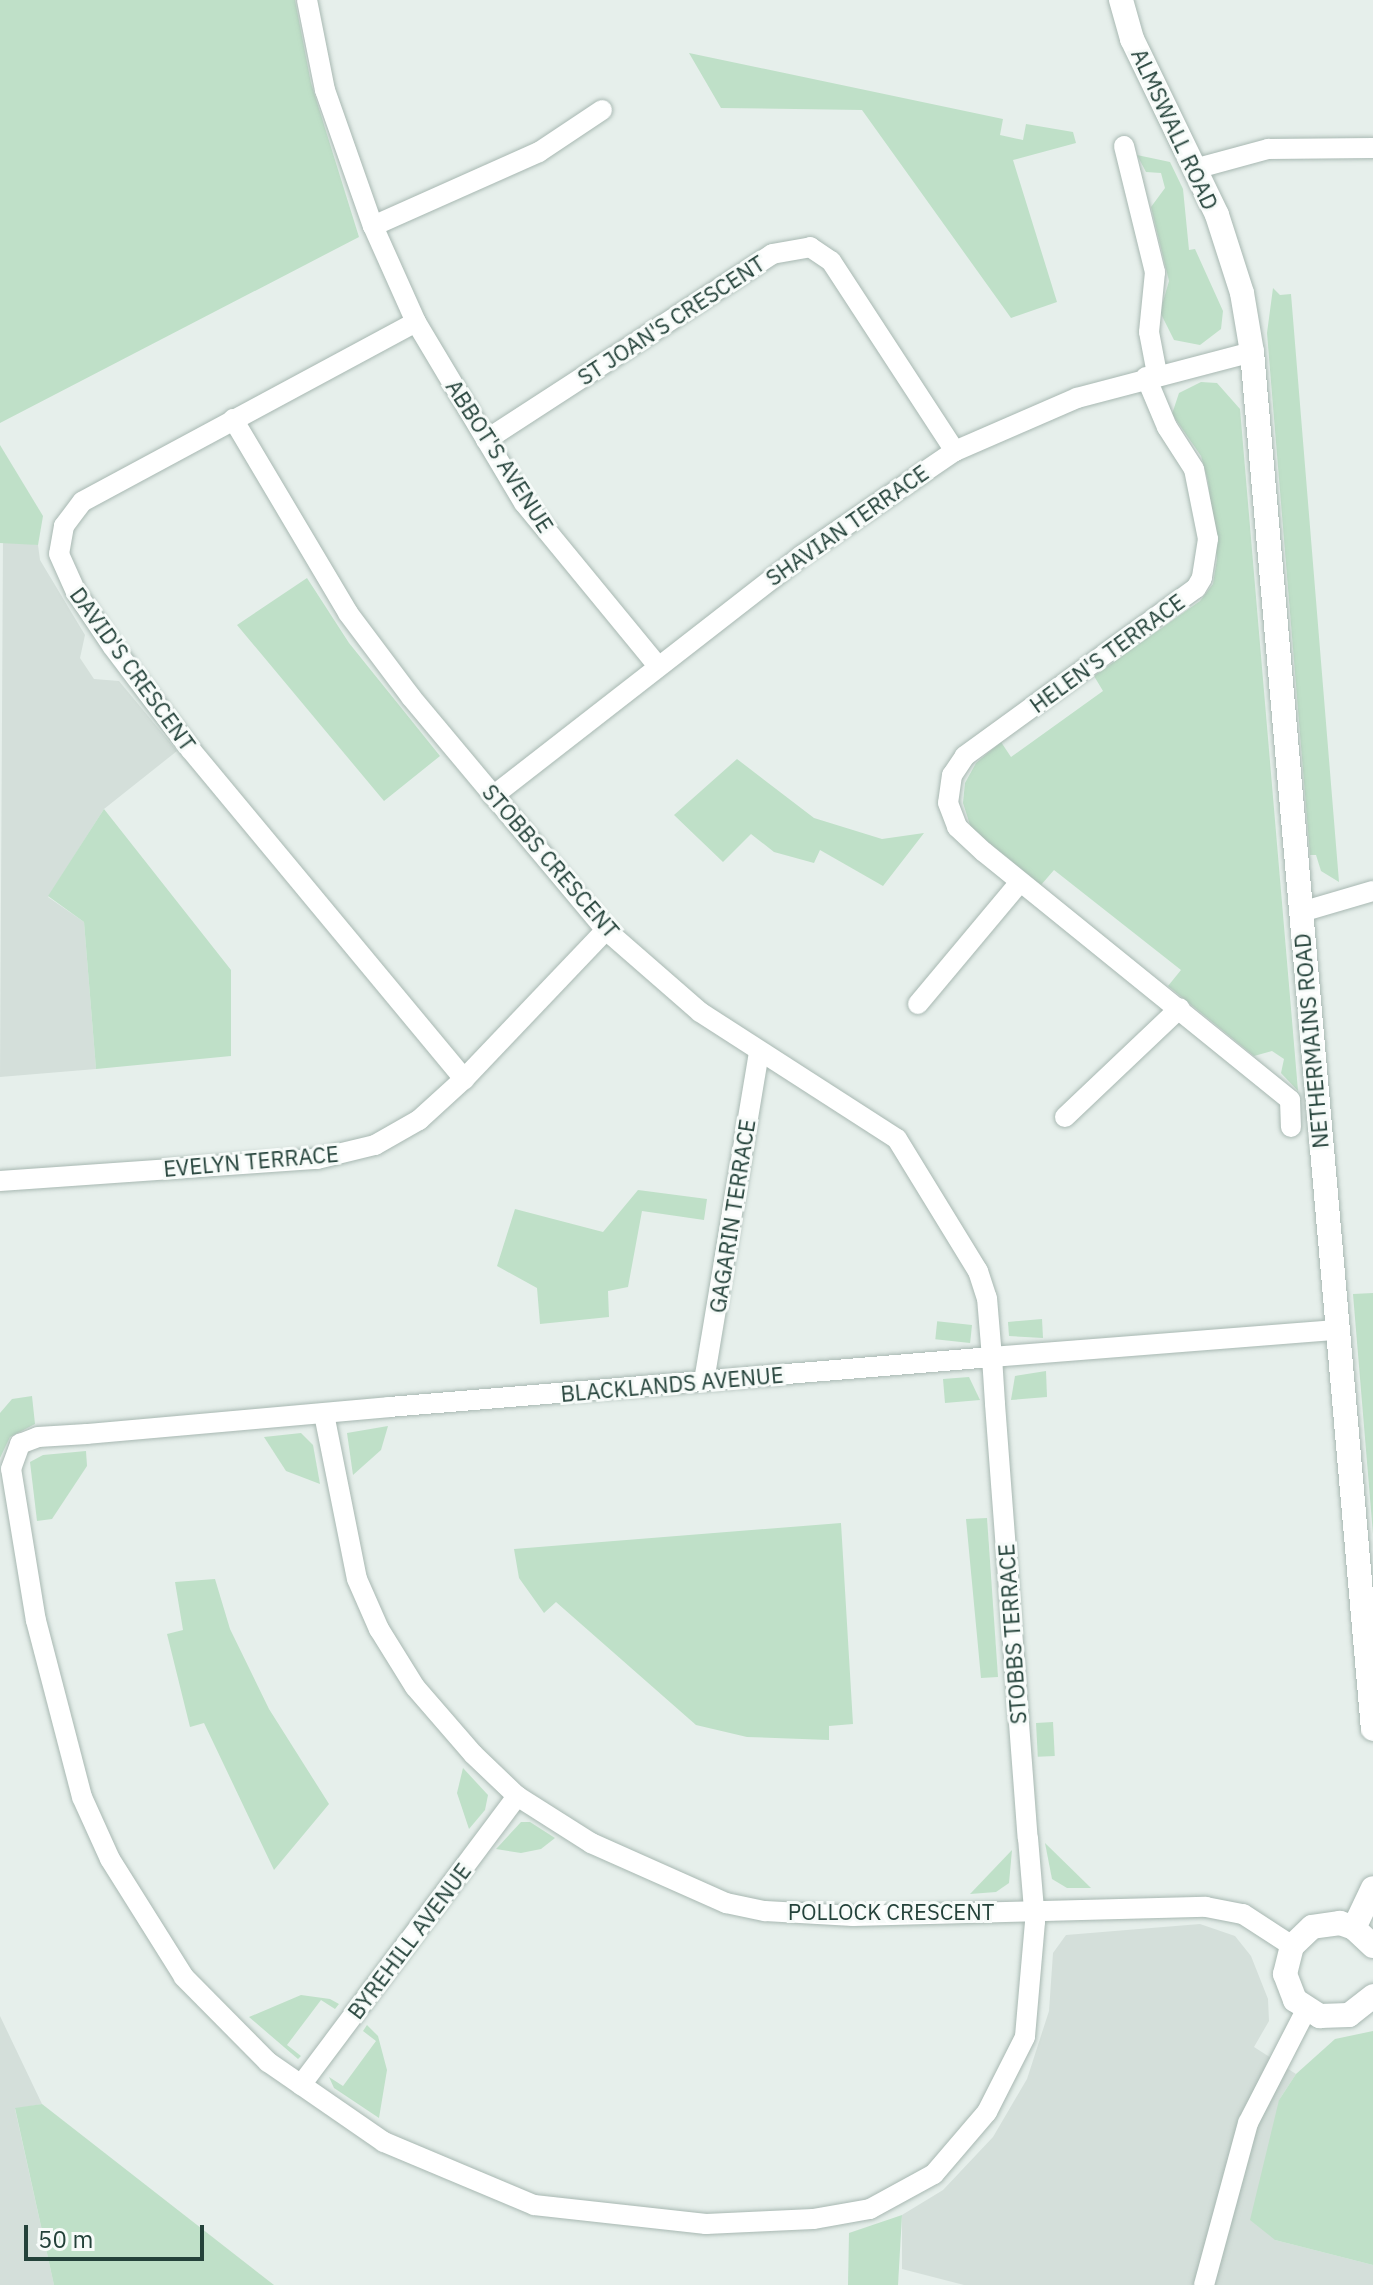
<!DOCTYPE html>
<style>
body{margin:0}
#map{position:relative;width:1373px;height:2285px;overflow:hidden;background:#e6efeb;font-family:"IBM Plex Sans",sans-serif}
div>[style]{position:absolute}
.built>*{inset:0;background:#d4dfda}
.green>*{inset:0;background:#bfe0c8;transform-origin:0 0}
.roads{filter:drop-shadow(0 0 2px #a8b8b2) drop-shadow(0 0 2px #a8b8b2)}
.street>*{height:20px;margin:-10px;padding:0 10px;transform-origin:10px;border-radius:10px;background:#fff}
.secondary>*{height:24px;margin:-12px;padding:0 12px;transform-origin:12px;border-radius:12px;background:#fff}
span{translate:-50% -50%;white-space:nowrap;text-align:center;line-height:1.15;-webkit-text-stroke:6px #f7fbf9;paint-order:stroke}
.street-label{font-size:22px;color:#24423a}
.scale{position:absolute;left:24px;top:2225px;width:180px;height:36px;box-sizing:border-box;border:4px solid #24423a;border-top:0;padding-left:10px;font-size:24px;line-height:28px;white-space:nowrap;color:#24423a;-webkit-text-stroke:6px #f7fbf9;paint-order:stroke}
</style>
<div id="map">
<div class="built">
<div style="clip-path:polygon(3px 539px,38px 545px,40px 560px,85px 635px,80px 658px,94px 679px,119px 681px,177px 751px,104px 809px,48px 897px,84px 922px,96px 1069px,0 1077px)"></div>
<div style="clip-path:polygon(1200px 1924px,1235px 1936px,1251px 1956px,1268px 1999px,1269px 2021px,1254px 2047px,1296px 2074px,1279px 2100px,1275px 2240px,1373px 2265px,1373px 2285px,964px 2285px,902px 2269px,902px 2215px,943px 2190px,993px 2137px,1027px 2079px,1049px 2011px,1053px 1953px,1066px 1935px)"></div>
<div style="clip-path:polygon(0 2016px,42px 2104px,15px 2109px,54px 2285px,0 2285px)"></div>
</div>
<div class="green">
<div style="clip-path:polygon(0 0,295px 0,311px 83px,359px 237px,0 423px)"></div>
<div style="clip-path:polygon(689px 53px,1003px 119px,1000px 135px,1023px 140px,1026px 124px,1073px 132px,1076px 143px,1013px 160px,1057px 302px,1011px 318px,862px 110px,721px 108px)"></div>
<div style="clip-path:polygon(1137px 155px,1170px 162px,1183px 189px,1189px 250px,1195px 249px,1223px 311px,1221px 329px,1200px 345px,1174px 340px,1160px 312px,1169px 281px,1151px 207px,1165px 188px,1161px 173px,1146px 172px)"></div>
<div style="clip-path:polygon(1273px 288px,1280px 295px,1291px 294px,1339px 882px,1321px 871px,1316px 855px,1310px 855px,1267px 333px)"></div>
<div style="clip-path:polygon(1201px 382px,1217px 383px,1240px 409px,1298px 1091px,1281px 1073px,1284px 1059px,1272px 1051px,1254px 1056px,1168px 986px,1181px 970px,1054px 870px,1041px 885px,971px 828px,963px 803px,965px 783px,976px 763px,1001px 742px,1011px 757px,1103px 691px,1094px 676px,1200px 601px,1213px 584px,1217px 559px,1208px 481px,1201px 456px,1172px 414px,1179px 393px)"></div>
<div style="clip-path:polygon(0 445px,43px 516px,38px 545px,0 543px)"></div>
<div style="clip-path:polygon(307px 578px,349px 643px,440px 756px,384px 801px,237px 625px)"></div>
<div style="clip-path:polygon(737px 759px,814px 818px,882px 839px,924px 833px,883px 886px,820px 850px,814px 863px,774px 852px,751px 834px,723px 862px,674px 815px)"></div>
<div style="clip-path:polygon(104px 809px,231px 970px,231px 1056px,96px 1069px,84px 922px,48px 896px)"></div>
<div style="clip-path:polygon(638px 1190px,707px 1199px,704px 1220px,642px 1211px,628px 1287px,608px 1291px,609px 1317px,540px 1324px,537px 1288px,497px 1266px,515px 1209px,603px 1232px)"></div>
<div style="clip-path:polygon(1373px 1293px,1373px 1534px,1353px 1294px)"></div>
<div style="clip-path:polygon(1042px 1319px,1043px 1338px,1009px 1336px,1008px 1322px)"></div>
<div style="left:972px;top:1325px;width:18px;height:35px;rotate:96deg"></div>
<div style="clip-path:polygon(1046px 1371px,1047px 1397px,1011px 1400px,1015px 1376px)"></div>
<div style="clip-path:polygon(969px 1377px,980px 1400px,945px 1403px,943px 1379px)"></div>
<div style="clip-path:polygon(32px 1396px,35px 1424px,10px 1437px,0 1458px,0 1413px,12px 1399px)"></div>
<div style="clip-path:polygon(388px 1426px,381px 1450px,353px 1475px,347px 1433px)"></div>
<div style="clip-path:polygon(301px 1433px,313px 1445px,320px 1484px,286px 1471px,264px 1437px)"></div>
<div style="clip-path:polygon(86px 1451px,87px 1466px,52px 1519px,37px 1521px,30px 1462px,43px 1455px)"></div>
<div style="clip-path:polygon(987px 1518px,998px 1677px,981px 1678px,966px 1519px)"></div>
<div style="clip-path:polygon(841px 1523px,853px 1724px,829px 1726px,829px 1740px,747px 1737px,696px 1725px,556px 1602px,544px 1613px,519px 1578px,514px 1549px)"></div>
<div style="clip-path:polygon(215px 1579px,230px 1629px,269px 1709px,329px 1804px,274px 1870px,204px 1723px,190px 1727px,167px 1634px,183px 1630px,175px 1582px)"></div>
<div style="left:1053px;top:1722px;width:34px;height:17px;rotate:87deg"></div>
<div style="clip-path:polygon(463px 1768px,488px 1795px,485px 1810px,469px 1829px,457px 1793px)"></div>
<div style="clip-path:polygon(521px 1822px,530px 1822px,555px 1838px,541px 1849px,521px 1853px,496px 1849px)"></div>
<div style="clip-path:polygon(1045px 1843px,1091px 1888px,1067px 1888px,1052px 1879px)"></div>
<div style="clip-path:polygon(1012px 1850px,1009px 1883px,996px 1892px,970px 1894px)"></div>
<div style="clip-path:polygon(301px 1995px,330px 1999px,339px 2004px,335px 2009px,321px 2000px,287px 2045px,301px 2056px,298px 2059px,249px 2017px)"></div>
<div style="clip-path:polygon(367px 2025px,378px 2036px,387px 2070px,379px 2118px,334px 2088px,329px 2077px,343px 2086px,376px 2041px,363px 2031px)"></div>
<div style="clip-path:polygon(1373px 2031px,1373px 2265px,1275px 2240px,1250px 2220px,1279px 2100px,1296px 2074px,1335px 2039px)"></div>
<div style="clip-path:polygon(42px 2104px,274px 2285px,54px 2285px,15px 2108px)"></div>
<div style="clip-path:polygon(902px 2215px,898px 2285px,848px 2285px,849px 2233px)"></div>
</div>
<div class="roads">
<div class="street">
<div style="left:307px;top:0;width:92px;rotate:78.7deg"></div>
<div style="left:325px;top:90px;width:144px;rotate:70.6deg"></div>
<div style="left:602px;top:110px;width:76px;rotate:146.3deg"></div>
<div style="left:539px;top:152px;width:182px;rotate:156deg"></div>
<div style="left:373px;top:226px;width:105px;rotate:65.9deg"></div>
<div style="left:416px;top:322px;width:211px;rotate:59.2deg"></div>
<div style="left:524px;top:503px;width:211px;rotate:50.6deg"></div>
<div style="left:1124px;top:146px;width:130px;rotate:76.2deg"></div>
<div style="left:1155px;top:272px;width:60px;rotate:95.7deg"></div>
<div style="left:1149px;top:332px;width:43px;rotate:79.2deg"></div>
<div style="left:1198px;top:168px;width:73px;rotate:-15.2deg"></div>
<div style="left:1268px;top:149px;width:105px;rotate:-0.5deg"></div>
<div style="left:416px;top:322px;width:379px;rotate:151.7deg"></div>
<div style="left:82px;top:502px;width:30px;rotate:127deg"></div>
<div style="left:64px;top:526px;width:28px;rotate:100deg"></div>
<div style="left:59px;top:554px;width:42px;rotate:65.9deg"></div>
<div style="left:76px;top:592px;width:66px;rotate:56.1deg"></div>
<div style="left:113px;top:647px;width:129px;rotate:52.9deg"></div>
<div style="left:191px;top:750px;width:428px;rotate:50.3deg"></div>
<div style="left:1146px;top:377px;width:54px;rotate:67.2deg"></div>
<div style="left:1167px;top:427px;width:50px;rotate:57.3deg"></div>
<div style="left:1194px;top:469px;width:71px;rotate:78.7deg"></div>
<div style="left:1208px;top:539px;width:39px;rotate:99deg"></div>
<div style="left:1202px;top:578px;width:12px;rotate:121deg"></div>
<div style="left:1196px;top:588px;width:286px;rotate:144deg"></div>
<div style="left:965px;top:756px;width:23px;rotate:124deg"></div>
<div style="left:952px;top:775px;width:28px;rotate:98deg"></div>
<div style="left:948px;top:803px;width:26px;rotate:69deg"></div>
<div style="left:957px;top:827px;width:37px;rotate:43deg"></div>
<div style="left:984px;top:852px;width:394px;rotate:39deg"></div>
<div style="left:1290px;top:1100px;width:27px;rotate:88deg"></div>
<div style="left:233px;top:419px;width:226px;rotate:59.3deg"></div>
<div style="left:348px;top:613px;width:105px;rotate:53.1deg"></div>
<div style="left:411px;top:697px;width:304px;rotate:50.1deg"></div>
<div style="left:606px;top:930px;width:125px;rotate:41.1deg"></div>
<div style="left:700px;top:1012px;width:234px;rotate:32.8deg"></div>
<div style="left:897px;top:1139px;width:155px;rotate:58.5deg"></div>
<div style="left:978px;top:1271px;width:28px;rotate:72deg"></div>
<div style="left:987px;top:1298px;width:59px;rotate:85.2deg"></div>
<div style="left:992px;top:1357px;width:47px;rotate:86.3deg"></div>
<div style="left:995px;top:1404px;width:435px;rotate:85.7deg"></div>
<div style="left:1028px;top:1838px;width:84px;rotate:85.2deg"></div>
<div style="left:1035px;top:1922px;width:115px;rotate:95deg"></div>
<div style="left:1025px;top:2037px;width:84px;rotate:116.9deg"></div>
<div style="left:987px;top:2112px;width:82px;rotate:130.5deg"></div>
<div style="left:934px;top:2174px;width:73px;rotate:151.3deg"></div>
<div style="left:870px;top:2209px;width:58px;rotate:170deg"></div>
<div style="left:813px;top:2219px;width:107px;rotate:177.3deg"></div>
<div style="left:706px;top:2224px;width:173px;rotate:-173.7deg"></div>
<div style="left:534px;top:2205px;width:163px;rotate:-157.2deg"></div>
<div style="left:384px;top:2142px;width:141px;rotate:-145.4deg"></div>
<div style="left:268px;top:2062px;width:120px;rotate:-134.7deg"></div>
<div style="left:184px;top:1977px;width:139px;rotate:-122.1deg"></div>
<div style="left:110px;top:1859px;width:68px;rotate:-114.3deg"></div>
<div style="left:82px;top:1797px;width:182px;rotate:-104.6deg"></div>
<div style="left:36px;top:1621px;width:154px;rotate:-99.3deg"></div>
<div style="left:11px;top:1469px;width:27px;rotate:-70deg"></div>
<div style="left:20px;top:1444px;width:19px;rotate:-21deg"></div>
<div style="left:38px;top:1437px;width:49px;rotate:-3.5deg"></div>
<div style="left:87px;top:1434px;width:303px;rotate:-5.1deg"></div>
<div style="left:389px;top:1407px;width:605px;rotate:-4.74deg"></div>
<div style="left:992px;top:1357px;width:345px;rotate:-4.5deg"></div>
<div style="left:486px;top:440px;width:341px;rotate:-33deg"></div>
<div style="left:772px;top:254px;width:39px;rotate:-10deg"></div>
<div style="left:810px;top:247px;width:25px;rotate:34deg"></div>
<div style="left:831px;top:261px;width:227px;rotate:56.9deg"></div>
<div style="left:493px;top:796px;width:390px;rotate:-37.9deg"></div>
<div style="left:801px;top:556px;width:186px;rotate:-34.3deg"></div>
<div style="left:955px;top:451px;width:133px;rotate:-23.5deg"></div>
<div style="left:1077px;top:398px;width:181px;rotate:-14.7deg"></div>
<div style="left:1301px;top:912px;width:75px;rotate:-16.3deg"></div>
<div style="left:918px;top:1004px;width:159px;rotate:-50.1deg"></div>
<div style="left:1065px;top:1117px;width:158px;rotate:-43.5deg"></div>
<div style="left:0;top:1181px;width:318px;rotate:-4deg"></div>
<div style="left:317px;top:1159px;width:60px;rotate:-13.6deg"></div>
<div style="left:375px;top:1145px;width:51px;rotate:-29.6deg"></div>
<div style="left:419px;top:1120px;width:61px;rotate:-42.3deg"></div>
<div style="left:464px;top:1079px;width:206px;rotate:-46.4deg"></div>
<div style="left:704px;top:1381px;width:334px;rotate:-80.5deg"></div>
<div style="left:324px;top:1414px;width:168px;rotate:78.7deg"></div>
<div style="left:357px;top:1579px;width:55px;rotate:66.3deg"></div>
<div style="left:379px;top:1629px;width:68px;rotate:58.2deg"></div>
<div style="left:415px;top:1687px;width:89px;rotate:49.1deg"></div>
<div style="left:473px;top:1754px;width:61px;rotate:43.7deg"></div>
<div style="left:517px;top:1796px;width:88px;rotate:32.4deg"></div>
<div style="left:591px;top:1843px;width:148px;rotate:24deg"></div>
<div style="left:726px;top:1903px;width:40px;rotate:12deg"></div>
<div style="left:765px;top:1911px;width:88px;rotate:3.3deg"></div>
<div style="left:853px;top:1916px;width:353px;rotate:-1.5deg"></div>
<div style="left:1206px;top:1907px;width:38px;rotate:11deg"></div>
<div style="left:1243px;top:1914px;width:59px;rotate:33.1deg"></div>
<div style="left:301px;top:2085px;width:361px;rotate:-53.2deg"></div>
<div style="left:1204px;top:2285px;width:168px;rotate:-74.8deg"></div>
<div style="left:1248px;top:2123px;width:127px;rotate:-62.8deg"></div>
</div>
<div class="secondary">
<div style="left:1121px;top:0;width:41px;rotate:74.2deg"></div>
<div style="left:1132px;top:39px;width:195px;rotate:64.2deg"></div>
<div style="left:1217px;top:215px;width:82px;rotate:72.2deg"></div>
<div style="left:1242px;top:293px;width:60px;rotate:80.4deg"></div>
<div style="left:1252px;top:352px;width:1382px;rotate:84.98deg"></div>
<div style="left:1354px;top:1928px;width:44px;rotate:-64.6deg"></div>
<div style="left:1373px;top:1946px;width:26px;rotate:-137deg"></div>
<div style="left:1354px;top:1928px;width:15px;rotate:-160deg"></div>
<div style="left:1340px;top:1923px;width:28px;rotate:172deg"></div>
<div style="left:1312px;top:1927px;width:28px;rotate:136deg"></div>
<div style="left:1292px;top:1946px;width:29px;rotate:104deg"></div>
<div style="left:1285px;top:1974px;width:28px;rotate:69deg"></div>
<div style="left:1295px;top:2000px;width:30px;rotate:33deg"></div>
<div style="left:1320px;top:2016px;width:29px;rotate:-2deg"></div>
<div style="left:1349px;top:2015px;width:31px;rotate:-38deg"></div>
</div>
</div>
<div class="street-label">
<span style="left:1175px;top:129px;rotate:65deg">ALMSWALL ROAD</span>
<span style="left:671px;top:320px;rotate:-33deg">ST JOAN'S CRESCENT</span>
<span style="left:500px;top:456px;rotate:57deg">ABBOT'S AVENUE</span>
<span style="left:847px;top:525px;rotate:-35deg">SHAVIAN TERRACE</span>
<span style="left:1107px;top:653px;rotate:-36deg">HELEN'S TERRACE</span>
<span style="left:133px;top:669px;rotate:54deg">DAVID'S CRESCENT</span>
<span style="left:551px;top:861px;rotate:49deg">STOBBS CRESCENT</span>
<span style="left:1311px;top:1041px;rotate:-95deg">NETHERMAINS ROAD</span>
<span style="left:251px;top:1161px;rotate:-5deg">EVELYN TERRACE</span>
<span style="left:732px;top:1216px;rotate:-81deg">GAGARIN TERRACE</span>
<span style="left:672px;top:1384px;rotate:-5deg">BLACKLANDS AVENUE</span>
<span style="left:1012px;top:1634px;rotate:-94deg">STOBBS TERRACE</span>
<span style="left:891px;top:1912px">POLLOCK CRESCENT</span>
<span style="left:409px;top:1941px;rotate:-53deg">BYREHILL AVENUE</span>
</div>
<div class="scale">50 m</div>
</div>
